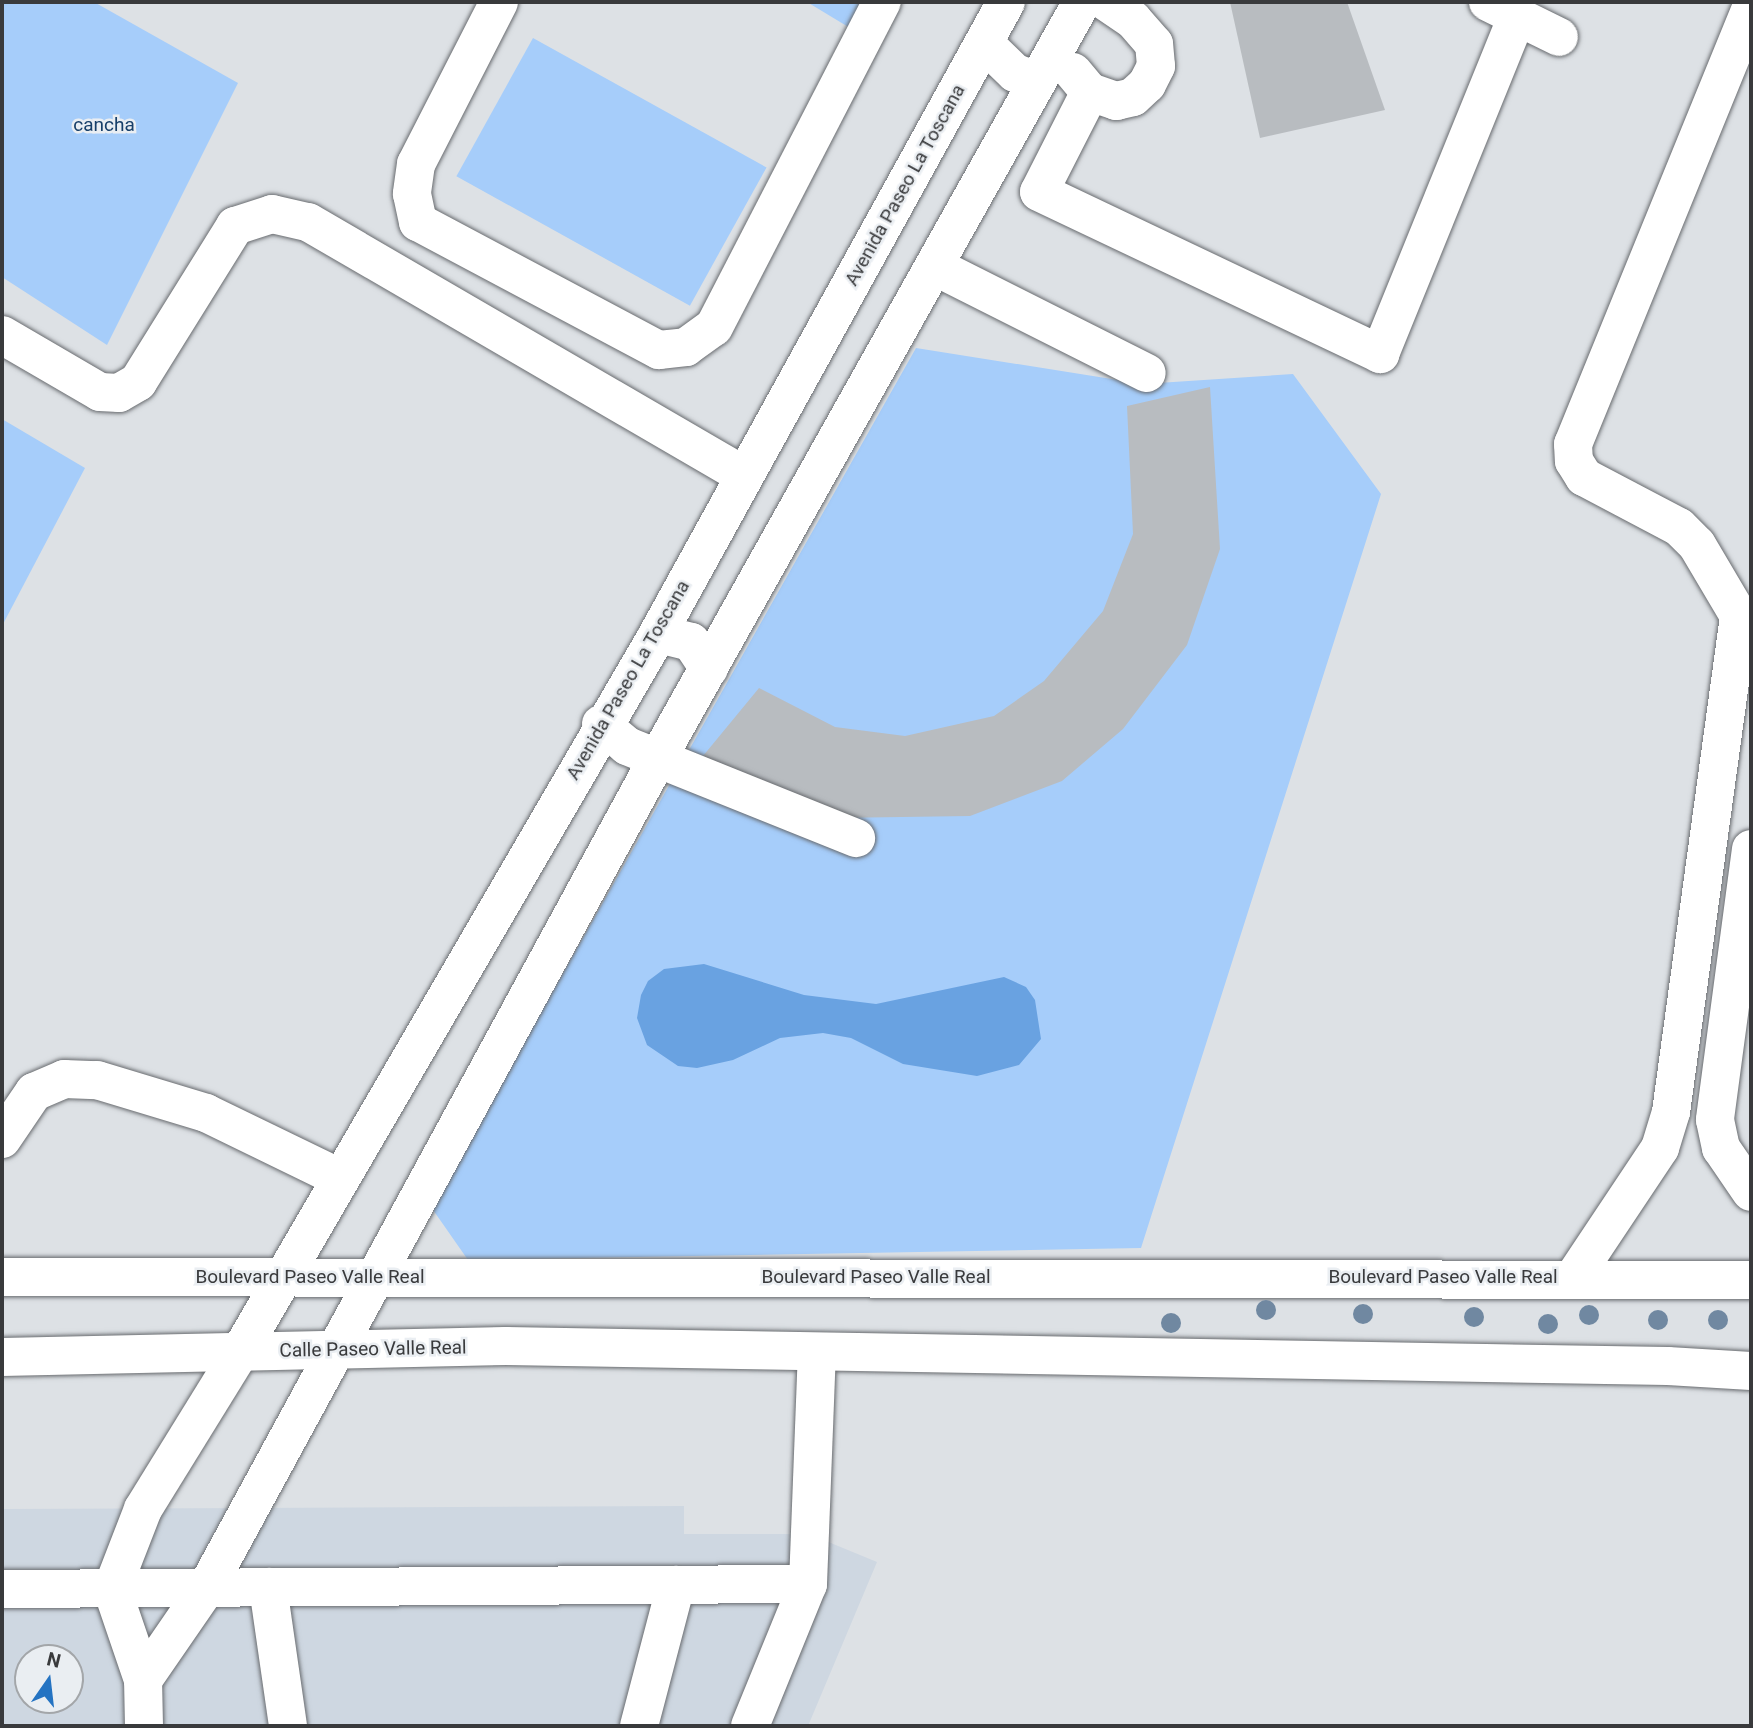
<!DOCTYPE html>
<style>
body{margin:0}
#map{position:relative;width:1753px;height:1728px;overflow:hidden;background:#dde1e5;font-family:Roboto,sans-serif}
div>[style]{position:absolute}
.built>*{inset:0;background:#ced7e1}
.green>*{inset:0;background:#a6cdfa;transform-origin:0 0}
.water>*{inset:0;background:#69a2e1}
.building>*{inset:0;background:#b8bcc0}
.roads{filter:drop-shadow(0 0 2px #686b6f) drop-shadow(0 0 2px #686b6f)}
.minor>*{height:38px;margin:-19px;padding:0 19px;transform-origin:19px;border-radius:19px;background:#fff}
.trees>*{width:20px;height:20px;margin:-10px;border-radius:50%;background:#7088a1}
span{translate:-50% -50%;white-space:nowrap;text-align:center;line-height:1.15;-webkit-text-stroke:5px #eaeef2;paint-order:stroke}
.park-label{font-size:19px;color:#173f69}
.street-label{font-size:19px;color:#393a3c}
.frame{position:absolute;inset:0;border:4px solid #393a3c;pointer-events:none}
.north{position:absolute;left:14px;top:1644px;width:70px;height:70px;box-sizing:border-box;background:#eaeef2;border:2px solid #a3a6a9;border-radius:50%;rotate:14deg;font-size:19px;font-weight:700;line-height:28px;text-align:center;color:#393a3c}
.north::after{content:'';display:block;margin:auto;width:24px;height:32px;background:#2473c2;clip-path:polygon(50% 0,100% 100%,50% 72%,0 100%)}
</style>
<div id="map">
<div class="built">
<div style="clip-path:polygon(evenodd,684px 1506px,684px 1534px,809px 1534px,877px 1562px,808px 1726px,2px 1726px,2px 1509px,684px 1506px,28px 1658px,70px 1658px,70px 1700px,28px 1700px,28px 1658px)"></div>
</div>
<div class="green">
<div style="clip-path:polygon(2px 2px,94px 2px,238px 83px,107px 345px,2px 277px)"></div>
<div style="clip-path:polygon(807px 2px,863px 2px,850px 28px)"></div>
<div style="left:533px;top:38px;width:267px;height:158px;rotate:29deg"></div>
<div style="clip-path:polygon(916px 348px,1143px 384px,1293px 374px,1381px 494px,1141px 1248px,468px 1260px,431px 1207px)"></div>
<div style="clip-path:polygon(2px 419px,85px 468px,2px 626px)"></div>
</div>
<div class="water">
<div style="clip-path:polygon(704px 964px,804px 995px,876px 1004px,1004px 977px,1026px 987px,1035px 1000px,1041px 1039px,1019px 1065px,977px 1076px,903px 1064px,851px 1038px,823px 1033px,780px 1038px,733px 1060px,697px 1068px,678px 1066px,647px 1045px,637px 1018px,641px 995px,648px 981px,664px 969px)"></div>
</div>
<div class="building">
<div style="clip-path:polygon(1230px 2px,1347px 2px,1385px 110px,1260px 138px)"></div>
<div style="clip-path:polygon(1210px 387px,1220px 549px,1187px 645px,1123px 729px,1062px 781px,970px 816px,834px 818px,703px 756px,759px 688px,835px 727px,905px 736px,994px 716px,1044px 681px,1103px 611px,1133px 534px,1127px 406px)"></div>
</div>
<div class="roads">
<div class="minor">
<div style="left:499px;top:2px;width:182px;rotate:117.1deg"></div>
<div style="left:416px;top:164px;width:30px;rotate:98deg"></div>
<div style="left:412px;top:194px;width:29px;rotate:78deg"></div>
<div style="left:418px;top:222px;width:273px;rotate:28deg"></div>
<div style="left:659px;top:350px;width:27px;rotate:-6deg"></div>
<div style="left:686px;top:347px;width:34px;rotate:-36deg"></div>
<div style="left:714px;top:327px;width:366px;rotate:-62.7deg"></div>
<div style="left:1488px;top:2px;width:79px;rotate:26.2deg"></div>
<div style="left:1751px;top:8px;width:471px;rotate:112.2deg"></div>
<div style="left:1573px;top:444px;width:17px;rotate:87deg"></div>
<div style="left:1574px;top:461px;width:19px;rotate:58deg"></div>
<div style="left:1584px;top:477px;width:107px;rotate:27.8deg"></div>
<div style="left:1679px;top:527px;width:25px;rotate:45deg"></div>
<div style="left:1697px;top:545px;width:82px;rotate:59.4deg"></div>
<div style="left:1739px;top:616px;width:12px;rotate:14deg"></div>
<div style="left:984px;top:43px;width:43px;rotate:44.1deg"></div>
<div style="left:1015px;top:73px;width:24px;rotate:19deg"></div>
<div style="left:1073px;top:72px;width:26px;rotate:50deg"></div>
<div style="left:1090px;top:92px;width:28px;rotate:19deg"></div>
<div style="left:1116px;top:101px;width:17px;rotate:-13deg"></div>
<div style="left:1133px;top:97px;width:19px;rotate:-43deg"></div>
<div style="left:1147px;top:84px;width:20px;rotate:-63deg"></div>
<div style="left:1156px;top:66px;width:22px;rotate:-95deg"></div>
<div style="left:1154px;top:44px;width:32px;rotate:-131deg"></div>
<div style="left:1133px;top:20px;width:32px;rotate:-146deg"></div>
<div style="left:1090px;top:92px;width:112px;rotate:117deg"></div>
<div style="left:1039px;top:192px;width:378px;rotate:25.4deg"></div>
<div style="left:1380px;top:354px;width:364px;rotate:-67.9deg"></div>
<div style="left:934px;top:266px;width:238px;rotate:26.7deg"></div>
<div style="left:2px;top:335px;width:113px;rotate:30.2deg"></div>
<div style="left:100px;top:392px;width:19px;rotate:3deg"></div>
<div style="left:119px;top:393px;width:22px;rotate:-30deg"></div>
<div style="left:138px;top:382px;width:184px;rotate:-58.1deg"></div>
<div style="left:235px;top:226px;width:39px;rotate:-18deg"></div>
<div style="left:272px;top:214px;width:37px;rotate:13deg"></div>
<div style="left:308px;top:222px;width:505px;rotate:30.17deg"></div>
<div style="left:655px;top:639px;width:12px;rotate:-14deg"></div>
<div style="left:667px;top:636px;width:25px;rotate:14deg"></div>
<div style="left:691px;top:642px;width:32px;rotate:56deg"></div>
<div style="left:601px;top:724px;width:34px;rotate:40deg"></div>
<div style="left:627px;top:746px;width:247px;rotate:21.9deg"></div>
<div style="left:1751px;top:849px;width:273px;rotate:97.6deg"></div>
<div style="left:1715px;top:1120px;width:29px;rotate:78deg"></div>
<div style="left:1721px;top:1148px;width:53px;rotate:55.7deg"></div>
<div style="left:2px;top:1139px;width:57px;rotate:-55.8deg"></div>
<div style="left:34px;top:1092px;width:33px;rotate:-23deg"></div>
<div style="left:64px;top:1079px;width:33px;rotate:2deg"></div>
<div style="left:97px;top:1080px;width:114px;rotate:16.8deg"></div>
<div style="left:206px;top:1113px;width:149px;rotate:25.9deg"></div>
<div style="left:2px;top:1277px;width:1749px;rotate:0.1deg"></div>
<div style="left:1574px;top:1277px;width:155px;rotate:-56.3deg"></div>
<div style="left:1660px;top:1148px;width:38px;rotate:-73deg"></div>
<div style="left:1671px;top:1112px;width:501px;rotate:-82.19deg"></div>
<div style="left:2px;top:1357px;width:504px;rotate:-1.25deg"></div>
<div style="left:506px;top:1346px;width:1162px;rotate:0.99deg"></div>
<div style="left:1668px;top:1366px;width:83px;rotate:3.4deg"></div>
<div style="left:268px;top:1587px;width:140px;rotate:81.8deg"></div>
<div style="left:2px;top:1589px;width:806px;rotate:-0.36deg"></div>
<div style="left:143px;top:1680px;width:113px;rotate:-55.5deg"></div>
<div style="left:207px;top:1587px;width:946px;rotate:-61.46deg"></div>
<div style="left:659px;top:756px;width:865px;rotate:-60.71deg"></div>
<div style="left:144px;top:1726px;width:46px;rotate:-91.2deg"></div>
<div style="left:143px;top:1680px;width:96px;rotate:-108.8deg"></div>
<div style="left:112px;top:1589px;width:86px;rotate:-68.8deg"></div>
<div style="left:143px;top:1509px;width:185px;rotate:-58.3deg"></div>
<div style="left:240px;top:1352px;width:825px;rotate:-59.8deg"></div>
<div style="left:655px;top:639px;width:727px;rotate:-61.14deg"></div>
<div style="left:639px;top:1726px;width:146px;rotate:-75.3deg"></div>
<div style="left:750px;top:1726px;width:153px;rotate:-67.8deg"></div>
<div style="left:808px;top:1584px;width:232px;rotate:-87.8deg"></div>
</div>
</div>
<div class="trees">
<div style="left:1266px;top:1310px"></div>
<div style="left:1363px;top:1314px"></div>
<div style="left:1589px;top:1315px"></div>
<div style="left:1474px;top:1317px"></div>
<div style="left:1658px;top:1320px"></div>
<div style="left:1718px;top:1320px"></div>
<div style="left:1171px;top:1323px"></div>
<div style="left:1548px;top:1324px"></div>
</div>
<div class="park-label">
<span style="left:104px;top:125px">cancha</span>
</div>
<div class="street-label">
<span style="left:905px;top:185px;rotate:-61deg">Avenida Paseo La Toscana</span>
<span style="left:628px;top:680px;rotate:-60deg">Avenida Paseo La Toscana</span>
<span style="left:310px;top:1277px">Boulevard Paseo Valle Real</span>
<span style="left:876px;top:1277px">Boulevard Paseo Valle Real</span>
<span style="left:1443px;top:1277px">Boulevard Paseo Valle Real</span>
<span style="left:373px;top:1349px;rotate:-1deg">Calle Paseo Valle Real</span>
</div>
<div class="frame"></div>
<div class="north">N</div>
</div>
